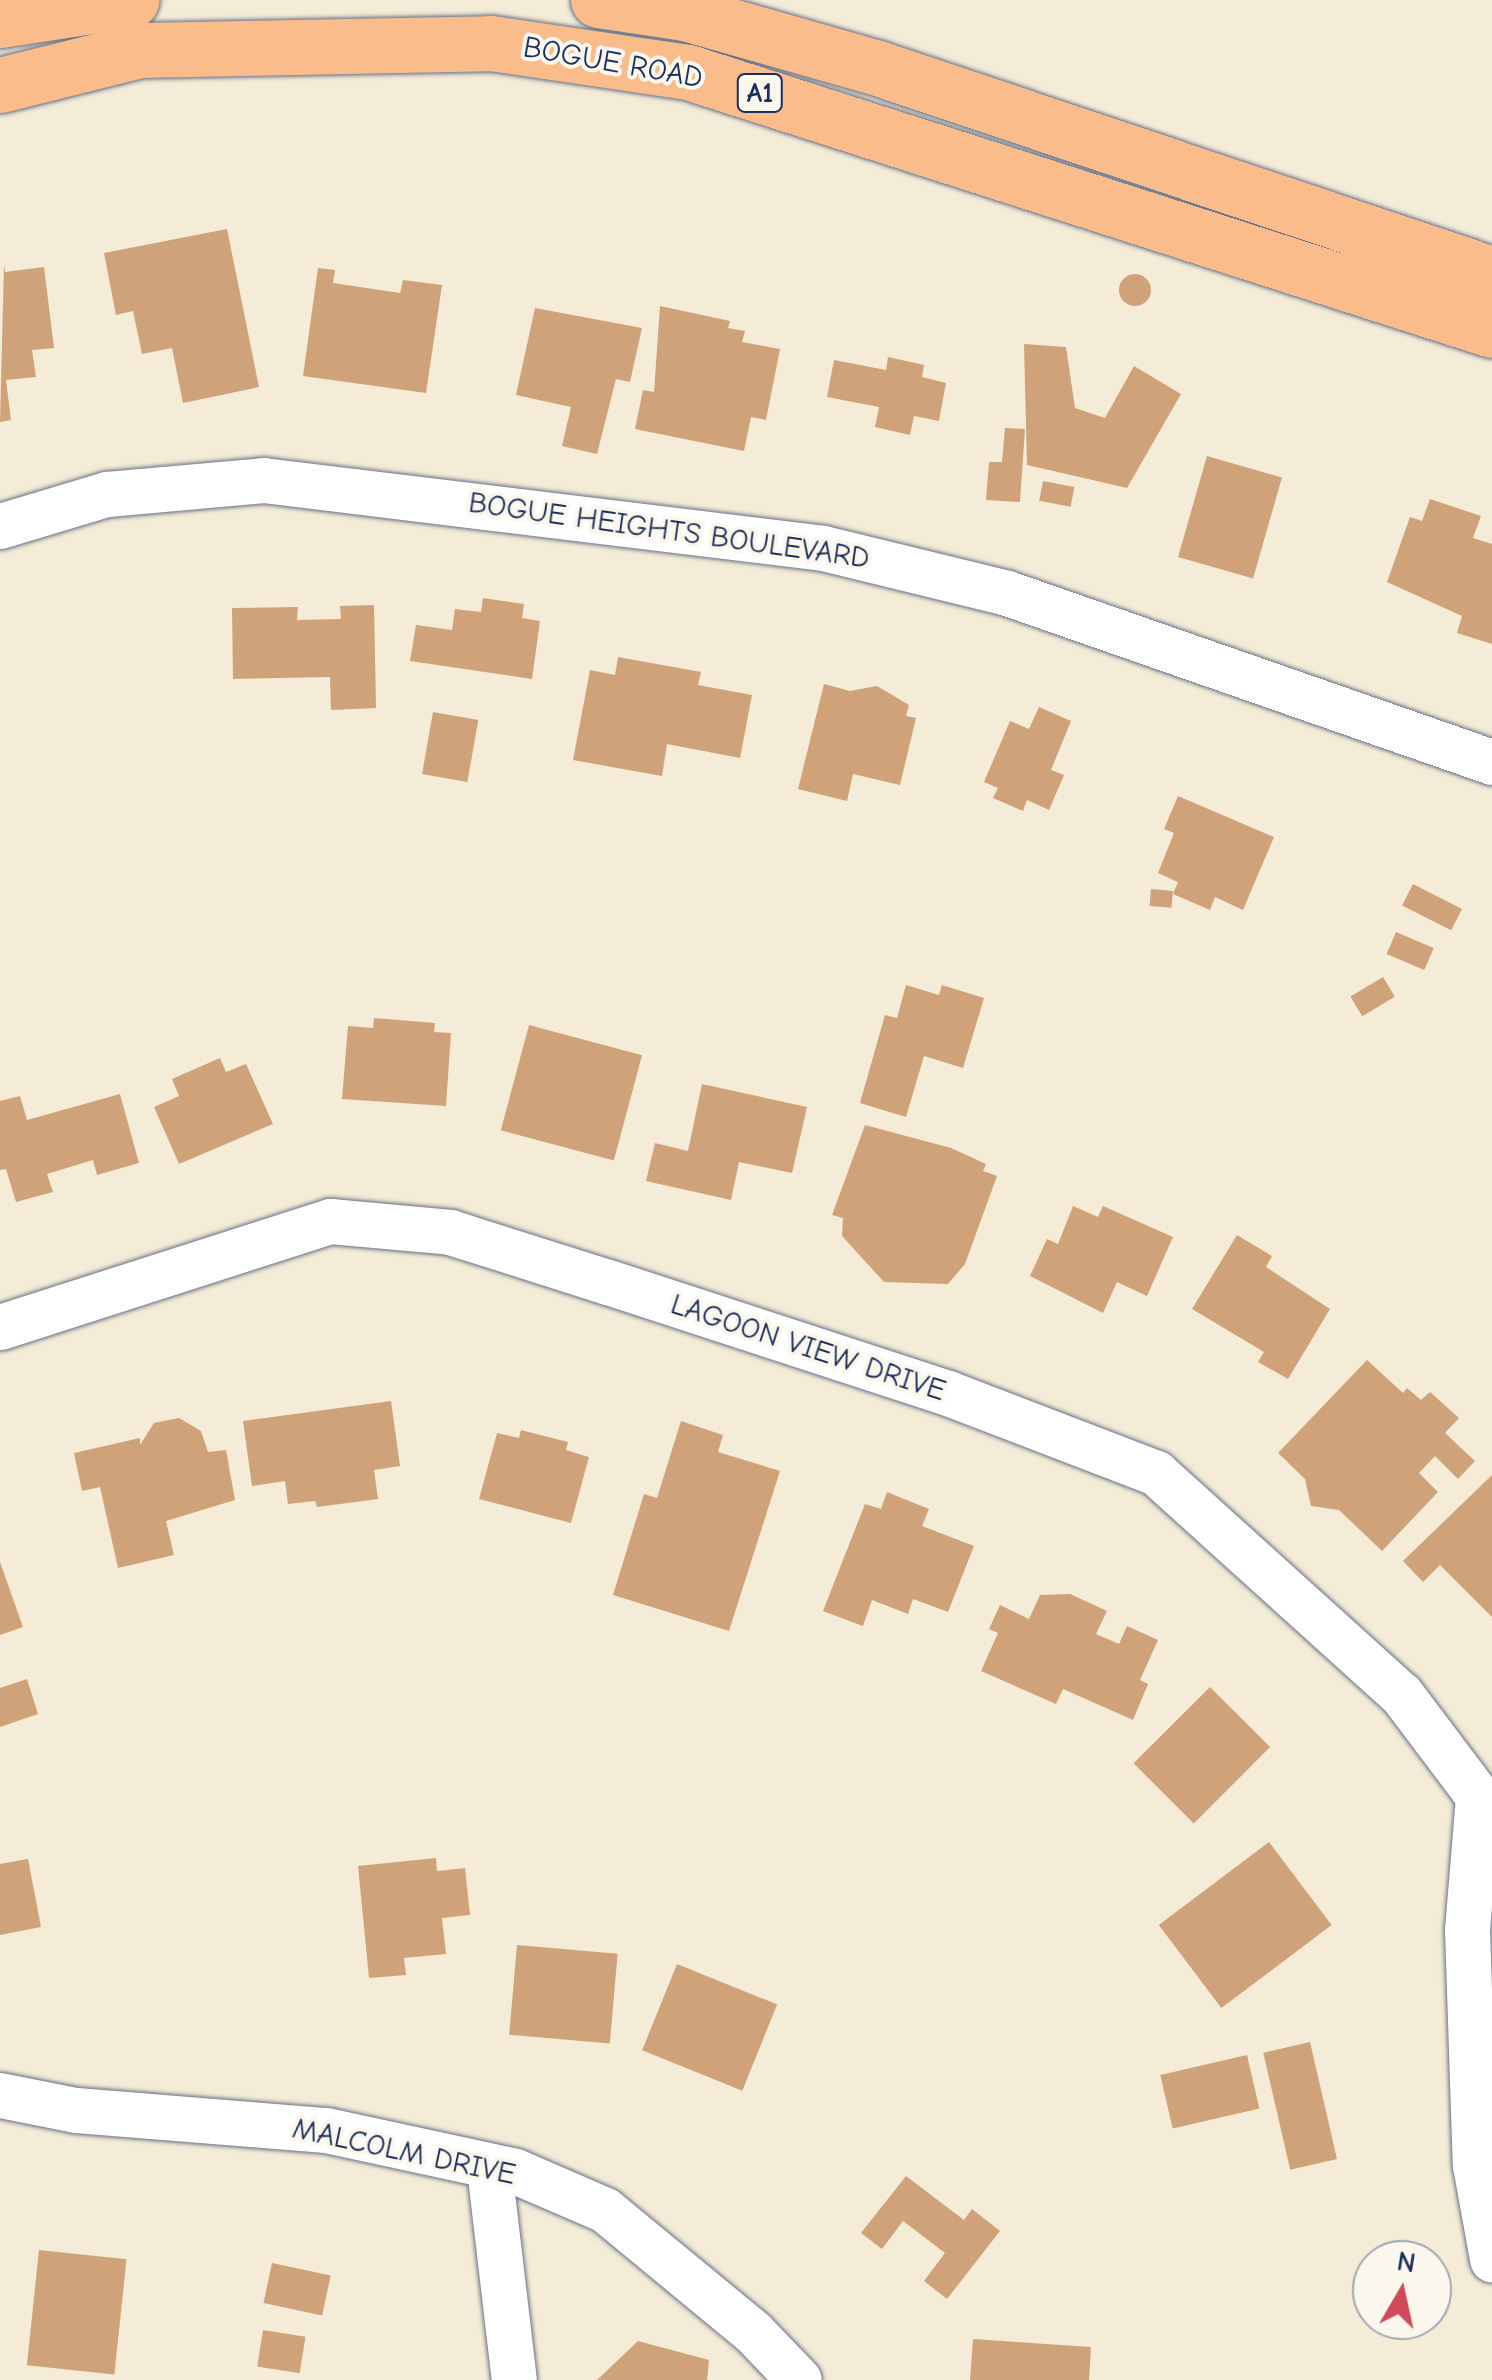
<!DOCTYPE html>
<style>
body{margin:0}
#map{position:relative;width:1492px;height:2380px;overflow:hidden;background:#f4ecd6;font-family:"Comic Neue",sans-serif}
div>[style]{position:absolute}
.building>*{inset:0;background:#cfa27a;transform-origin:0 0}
.round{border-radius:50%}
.roads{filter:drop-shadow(0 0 2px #677188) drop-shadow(0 0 2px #677188)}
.street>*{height:45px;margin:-22.5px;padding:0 22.5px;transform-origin:22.5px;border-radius:22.5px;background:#fff}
.primary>*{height:55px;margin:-27.5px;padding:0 27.5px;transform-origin:27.5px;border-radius:27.5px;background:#fabc8b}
span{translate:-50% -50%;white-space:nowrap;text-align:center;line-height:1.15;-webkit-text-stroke:8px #fbf7ec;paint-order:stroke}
.shield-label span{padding:2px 8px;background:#fbf7ec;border:2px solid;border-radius:8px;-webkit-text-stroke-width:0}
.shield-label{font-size:28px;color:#1b2f5e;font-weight:700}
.street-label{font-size:30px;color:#1b2f5e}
.north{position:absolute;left:1352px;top:2240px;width:100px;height:100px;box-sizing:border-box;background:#fbf7ec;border:2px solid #a1a7b3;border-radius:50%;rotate:9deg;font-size:28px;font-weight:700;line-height:40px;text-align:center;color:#1b2f5e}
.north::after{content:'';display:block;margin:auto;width:35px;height:45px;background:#d1495b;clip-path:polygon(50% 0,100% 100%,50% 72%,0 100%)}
</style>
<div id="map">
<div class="building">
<div style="clip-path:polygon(227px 229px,259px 387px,183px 403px,172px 348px,142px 354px,133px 311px,116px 315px,104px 253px)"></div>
<div style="clip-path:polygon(4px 264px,5px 272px,44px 267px,54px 348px,32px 350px,36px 377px,6px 380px,11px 420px,0 422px)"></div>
<div style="clip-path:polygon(318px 268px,335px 270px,333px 283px,400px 293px,403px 280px,442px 285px,426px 393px,303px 376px)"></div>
<div class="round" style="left:1119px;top:274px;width:32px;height:32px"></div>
<div style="clip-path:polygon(660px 306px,730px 321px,728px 328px,745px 331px,742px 342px,780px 349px,766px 420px,751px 417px,744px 451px,635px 429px,643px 390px,654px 392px)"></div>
<div style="clip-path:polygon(535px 308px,642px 328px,630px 382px,616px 379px,597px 454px,562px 446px,571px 407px,516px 395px)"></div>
<div style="clip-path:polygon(1024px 344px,1066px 347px,1075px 408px,1105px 418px,1134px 366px,1181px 394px,1127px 488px,1027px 465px)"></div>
<div style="clip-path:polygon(888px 357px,924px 365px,922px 377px,946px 383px,939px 421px,914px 416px,910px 435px,875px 427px,879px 407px,827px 397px,834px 360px,886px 370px)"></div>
<div style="clip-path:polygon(1005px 428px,1025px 429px,1020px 502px,986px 500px,989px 462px,1002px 462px)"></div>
<div style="left:1207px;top:456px;width:78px;height:105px;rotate:16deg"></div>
<div style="left:1043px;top:481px;width:32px;height:20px;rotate:11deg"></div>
<div style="clip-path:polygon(1430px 499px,1481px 516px,1473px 538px,1492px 544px,1492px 644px,1457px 633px,1462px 616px,1387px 582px,1410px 517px,1422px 521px)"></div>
<div style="clip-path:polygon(483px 598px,524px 604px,522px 618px,540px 621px,532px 679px,410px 661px,416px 625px,452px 630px,455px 609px,481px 612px)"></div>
<div style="clip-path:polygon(374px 605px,376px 708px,331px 710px,330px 677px,233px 679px,232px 608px,298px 607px,297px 620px,341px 619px,340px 606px)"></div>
<div style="clip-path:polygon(618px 657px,701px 672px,698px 685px,752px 695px,740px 758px,667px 744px,662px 776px,573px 760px,590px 670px,615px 675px)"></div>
<div style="clip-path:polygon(824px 684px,850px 691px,877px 686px,909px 705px,906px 716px,916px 718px,900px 785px,853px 774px,847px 801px,798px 789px)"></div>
<div style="clip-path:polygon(1039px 707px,1071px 721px,1051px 770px,1064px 775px,1049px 810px,1027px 800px,1023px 811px,993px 798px,998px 788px,984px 782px,1010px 721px,1029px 729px)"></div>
<div style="left:433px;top:712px;width:46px;height:63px;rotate:10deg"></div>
<div style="clip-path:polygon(1178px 796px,1274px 837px,1243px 910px,1215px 897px,1210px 910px,1173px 894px,1178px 882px,1158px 873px,1174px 833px,1164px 829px)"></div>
<div style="left:1413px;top:884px;width:55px;height:24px;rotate:27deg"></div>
<div style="left:1151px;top:889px;width:22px;height:17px;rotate:5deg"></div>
<div style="left:1396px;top:932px;width:41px;height:24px;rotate:23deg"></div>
<div style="left:1383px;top:977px;width:23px;height:38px;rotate:59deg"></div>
<div style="clip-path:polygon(906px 985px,939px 995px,942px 985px,984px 998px,963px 1068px,924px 1056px,906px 1117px,860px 1103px,885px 1015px,897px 1018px)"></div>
<div style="clip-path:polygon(374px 1018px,435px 1023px,434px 1032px,451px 1033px,446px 1106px,342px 1099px,348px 1026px,373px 1028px)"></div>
<div style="left:529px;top:1025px;width:117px;height:109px;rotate:15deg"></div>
<div style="clip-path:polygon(220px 1058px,226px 1072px,246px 1064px,273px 1124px,179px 1164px,154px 1107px,179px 1096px,172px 1079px)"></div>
<div style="clip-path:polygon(702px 1084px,807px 1107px,792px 1173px,739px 1162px,731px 1200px,646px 1181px,655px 1143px,688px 1151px)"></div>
<div style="clip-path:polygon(120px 1094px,139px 1163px,97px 1175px,93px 1160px,47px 1174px,53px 1192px,16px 1202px,6px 1169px,0 1170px,0 1101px,20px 1096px,27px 1120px)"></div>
<div style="clip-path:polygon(865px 1125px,951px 1148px,986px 1164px,983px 1171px,997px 1176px,965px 1264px,948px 1284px,884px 1282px,842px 1236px,843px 1218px,832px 1215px)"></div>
<div style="clip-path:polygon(1073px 1206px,1098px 1217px,1103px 1206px,1173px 1237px,1147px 1296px,1117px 1282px,1103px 1313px,1030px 1276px,1047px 1239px,1058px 1244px)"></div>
<div style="clip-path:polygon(1237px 1235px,1272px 1256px,1266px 1267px,1330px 1309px,1288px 1379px,1258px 1362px,1264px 1352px,1192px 1309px)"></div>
<div style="clip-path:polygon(1367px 1360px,1403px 1393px,1407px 1388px,1421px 1400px,1430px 1392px,1459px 1418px,1445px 1433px,1475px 1461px,1458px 1479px,1435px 1456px,1419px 1473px,1438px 1492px,1382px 1551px,1339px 1510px,1311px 1506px,1305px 1479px,1278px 1453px)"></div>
<div style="clip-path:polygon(391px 1401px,400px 1466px,374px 1470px,378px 1499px,317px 1507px,315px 1501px,288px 1504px,285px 1481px,252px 1486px,243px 1421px)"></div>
<div style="clip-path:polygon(179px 1418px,201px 1431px,208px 1452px,226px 1450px,235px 1500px,166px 1521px,174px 1555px,118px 1568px,100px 1487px,82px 1491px,74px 1453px,140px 1438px,140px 1445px,154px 1423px)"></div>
<div style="clip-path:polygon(681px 1421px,723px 1435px,718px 1452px,780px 1471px,729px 1631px,613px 1595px,644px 1494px,657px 1498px)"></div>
<div style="clip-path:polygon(521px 1430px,568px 1442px,566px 1450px,589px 1457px,571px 1523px,479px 1499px,497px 1433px,519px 1438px)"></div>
<div style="clip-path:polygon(1492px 1475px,1492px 1617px,1440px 1565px,1423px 1582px,1403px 1561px)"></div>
<div style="clip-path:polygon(887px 1492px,929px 1509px,922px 1526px,974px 1546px,948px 1612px,913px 1599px,908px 1614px,872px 1600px,863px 1626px,823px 1611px,865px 1504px,881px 1509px)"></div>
<div style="clip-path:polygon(0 1562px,23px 1627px,0 1635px)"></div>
<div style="clip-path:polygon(1070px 1594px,1107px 1611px,1096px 1634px,1119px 1644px,1127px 1626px,1158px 1640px,1140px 1680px,1148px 1684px,1133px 1720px,1063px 1689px,1056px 1704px,981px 1671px,998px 1633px,989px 1629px,1000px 1605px,1029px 1619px,1040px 1595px)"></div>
<div style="clip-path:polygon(27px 1679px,38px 1714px,0 1727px,0 1688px)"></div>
<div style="left:1210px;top:1687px;width:85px;height:108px;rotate:45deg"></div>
<div style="left:1269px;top:1842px;width:104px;height:138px;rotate:53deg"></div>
<div style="clip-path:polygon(436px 1858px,437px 1871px,465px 1868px,470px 1915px,442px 1918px,446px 1954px,404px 1958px,406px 1975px,369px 1978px,358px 1866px)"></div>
<div style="clip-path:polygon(28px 1859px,41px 1927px,0 1935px,0 1864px)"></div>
<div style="left:517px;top:1945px;width:101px;height:90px;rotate:5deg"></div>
<div style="left:677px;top:1964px;width:108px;height:93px;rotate:22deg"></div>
<div style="left:1310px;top:2042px;width:120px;height:48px;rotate:77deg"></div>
<div style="left:1247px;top:2055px;width:55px;height:89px;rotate:77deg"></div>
<div style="clip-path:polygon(906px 2176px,964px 2220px,972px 2209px,1000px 2231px,947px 2299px,924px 2281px,945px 2253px,903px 2221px,882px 2249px,861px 2233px)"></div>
<div style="left:39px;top:2250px;width:88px;height:116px;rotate:6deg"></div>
<div style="left:272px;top:2263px;width:60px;height:41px;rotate:12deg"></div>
<div style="left:263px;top:2330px;width:43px;height:37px;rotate:9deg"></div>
<div style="clip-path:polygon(973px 2339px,1091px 2347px,1089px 2380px,970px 2380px)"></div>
<div style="clip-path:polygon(638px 2341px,709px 2360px,707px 2380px,597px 2380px)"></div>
</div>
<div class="roads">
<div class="street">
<div style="left:0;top:526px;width:112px;rotate:-16.7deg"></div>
<div style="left:107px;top:494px;width:157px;rotate:-5.1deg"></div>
<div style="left:263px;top:480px;width:564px;rotate:6.92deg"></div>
<div style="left:823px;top:548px;width:189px;rotate:13.7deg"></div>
<div style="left:1007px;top:593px;width:514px;rotate:19.21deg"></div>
<div style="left:0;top:1327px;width:347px;rotate:-17.8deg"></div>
<div style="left:330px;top:1221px;width:121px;rotate:5.2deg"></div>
<div style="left:450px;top:1232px;width:166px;rotate:17.6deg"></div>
<div style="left:608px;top:1282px;width:358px;rotate:18.1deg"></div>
<div style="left:948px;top:1393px;width:223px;rotate:21deg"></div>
<div style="left:1156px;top:1473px;width:330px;rotate:42.1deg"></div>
<div style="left:1401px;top:1694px;width:128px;rotate:53deg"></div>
<div style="left:1478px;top:1796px;width:16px;rotate:30deg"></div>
<div style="left:1478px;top:1796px;width:134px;rotate:94.7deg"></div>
<div style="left:1467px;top:1930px;width:235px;rotate:88.1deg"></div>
<div style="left:1475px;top:2165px;width:96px;rotate:79.7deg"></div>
<div style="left:0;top:2095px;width:77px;rotate:11.2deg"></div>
<div style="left:76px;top:2110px;width:251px;rotate:4.6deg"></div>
<div style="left:326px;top:2130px;width:193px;rotate:12.2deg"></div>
<div style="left:515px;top:2171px;width:98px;rotate:23.4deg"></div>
<div style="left:605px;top:2210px;width:192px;rotate:39.5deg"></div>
<div style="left:753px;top:2332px;width:66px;rotate:46.2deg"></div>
<div style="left:489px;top:2168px;width:213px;rotate:83.3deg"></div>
</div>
<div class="primary">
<div style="left:598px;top:0;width:88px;rotate:8.5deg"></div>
<div style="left:685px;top:13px;width:204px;rotate:15.9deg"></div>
<div style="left:881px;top:69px;width:644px;rotate:18.55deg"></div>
<div style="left:0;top:20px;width:133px;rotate:-8.7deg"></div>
<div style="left:0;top:85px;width:144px;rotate:-14deg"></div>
<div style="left:140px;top:50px;width:351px;rotate:-1.1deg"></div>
<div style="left:491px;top:43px;width:199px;rotate:8.4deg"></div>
<div style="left:688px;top:72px;width:844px;rotate:17.79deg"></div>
</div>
</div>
<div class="shield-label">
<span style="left:760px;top:93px">A1</span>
</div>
<div class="street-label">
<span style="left:613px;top:63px;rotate:10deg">BOGUE ROAD</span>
<span style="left:669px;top:531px;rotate:8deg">BOGUE HEIGHTS BOULEVARD</span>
<span style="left:808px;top:1348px;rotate:18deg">LAGOON VIEW DRIVE</span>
<span style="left:404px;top:2152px;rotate:12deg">MALCOLM DRIVE</span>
</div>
<div class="north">N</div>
</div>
